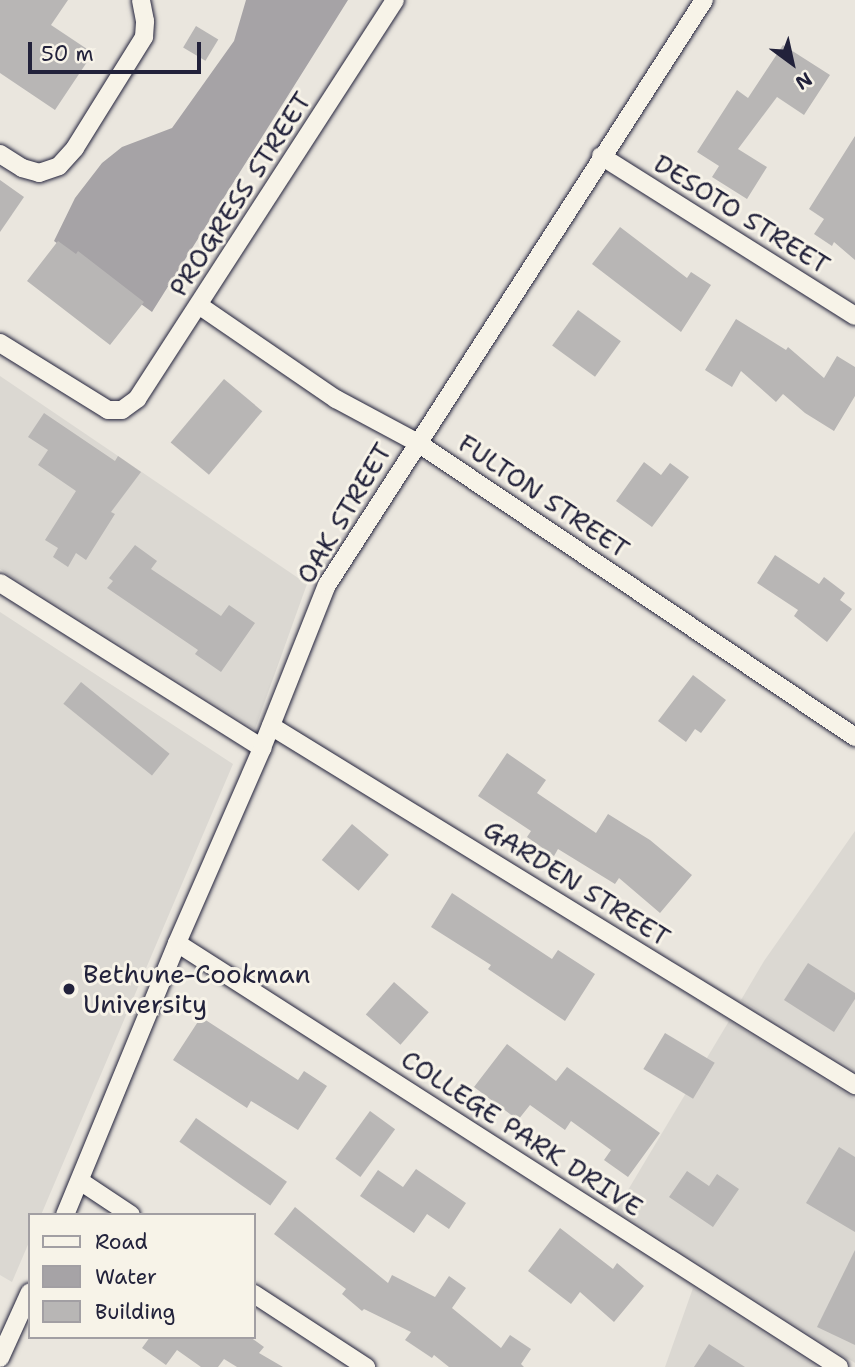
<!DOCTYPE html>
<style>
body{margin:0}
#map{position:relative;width:855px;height:1367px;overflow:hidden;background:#eae6de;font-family:"Shantell Sans",sans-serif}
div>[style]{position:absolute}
.built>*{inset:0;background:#dbd8d2}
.water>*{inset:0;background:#a6a3a6}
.building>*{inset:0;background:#b8b6b5;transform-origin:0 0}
.roads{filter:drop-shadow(0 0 2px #22223b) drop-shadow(0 0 2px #22223b)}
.street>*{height:18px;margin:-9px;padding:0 9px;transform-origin:9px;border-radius:9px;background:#f7f3e8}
.dots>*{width:19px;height:19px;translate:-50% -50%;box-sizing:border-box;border:4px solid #f7f3e8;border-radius:50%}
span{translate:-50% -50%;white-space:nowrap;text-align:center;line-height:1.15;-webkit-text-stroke:6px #f7f3e8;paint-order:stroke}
.street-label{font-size:26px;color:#22223b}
.poi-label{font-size:26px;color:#22223b}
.left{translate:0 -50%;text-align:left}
.legend{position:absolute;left:28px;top:1213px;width:228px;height:126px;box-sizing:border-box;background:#f7f3e8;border:2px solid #a29fa3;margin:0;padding:9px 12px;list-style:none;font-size:21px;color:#22223b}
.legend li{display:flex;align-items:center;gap:14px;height:35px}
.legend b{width:35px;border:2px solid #a29fa3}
.north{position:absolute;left:757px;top:28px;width:70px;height:70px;-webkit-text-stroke:5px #f7f3e8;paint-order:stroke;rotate:147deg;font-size:19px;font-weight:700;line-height:28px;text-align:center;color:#22223b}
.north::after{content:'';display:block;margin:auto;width:24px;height:32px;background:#22223b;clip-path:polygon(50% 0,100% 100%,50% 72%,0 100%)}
.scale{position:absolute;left:28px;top:42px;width:173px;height:32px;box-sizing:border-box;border:4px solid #22223b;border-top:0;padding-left:9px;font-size:21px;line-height:24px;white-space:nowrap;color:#22223b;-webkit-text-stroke:5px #f7f3e8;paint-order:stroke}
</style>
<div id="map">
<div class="built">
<div style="clip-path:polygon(0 376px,307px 584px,255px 729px,0 569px)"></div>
<div style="clip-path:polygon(0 612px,233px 764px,41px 1215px,30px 1215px,30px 1240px,12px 1282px,0 1275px)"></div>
<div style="clip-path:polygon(855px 831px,855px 1070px,741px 1000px,764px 961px)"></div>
<div style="clip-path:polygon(729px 1021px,855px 1099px,855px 1363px,616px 1210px)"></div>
<div style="clip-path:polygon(693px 1288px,817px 1367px,665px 1367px)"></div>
</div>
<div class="water">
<div style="clip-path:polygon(246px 0,348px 0,152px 312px,54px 241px,75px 198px,102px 163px,122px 147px,172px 128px,234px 41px)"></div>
</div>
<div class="building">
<div style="clip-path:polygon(0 0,68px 0,51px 25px,93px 53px,55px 110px,0 73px)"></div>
<div style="left:196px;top:26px;width:26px;height:25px;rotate:31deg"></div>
<div style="clip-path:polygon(783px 45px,830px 75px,804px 115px,777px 97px,738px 149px,767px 167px,747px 199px,712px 177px,719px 166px,697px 152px,737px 90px,748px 98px)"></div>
<div style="clip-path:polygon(855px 136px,855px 260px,834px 242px,832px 246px,814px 234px,824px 219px,809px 209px)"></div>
<div style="clip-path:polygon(0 180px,24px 197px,0 232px)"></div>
<div style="clip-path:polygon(620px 227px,687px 278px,691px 272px,711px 285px,681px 332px,592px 264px)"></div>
<div style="clip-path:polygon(58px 241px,76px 254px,78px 251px,144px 302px,110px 345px,27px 281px)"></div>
<div style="left:578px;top:310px;width:53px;height:44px;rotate:36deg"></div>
<div style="clip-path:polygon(736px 319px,786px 350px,788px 347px,824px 378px,837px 356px,855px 367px,855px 396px,834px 431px,805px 413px,783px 394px,776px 402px,741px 371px,732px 387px,705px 370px)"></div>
<div style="left:224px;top:379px;width:50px;height:83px;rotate:40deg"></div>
<div style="clip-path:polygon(44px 413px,115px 461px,118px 456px,141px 472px,111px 512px,115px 514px,86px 560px,76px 553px,68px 567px,53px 557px,58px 548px,45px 540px,76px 491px,38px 465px,48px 450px,28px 437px)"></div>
<div style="clip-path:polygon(644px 462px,661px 475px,670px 463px,689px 477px,652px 527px,616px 501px)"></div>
<div style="clip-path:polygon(135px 545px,157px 561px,151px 569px,221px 616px,229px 605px,255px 623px,221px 672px,195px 654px,198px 650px,107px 588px,113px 581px,109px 578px)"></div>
<div style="clip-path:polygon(775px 555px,819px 584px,824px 577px,845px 593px,840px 600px,852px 609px,827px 642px,794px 616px,798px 610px,757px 583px)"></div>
<div style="clip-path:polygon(693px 675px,726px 700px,701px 733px,695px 729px,686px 742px,658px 721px)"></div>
<div style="left:81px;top:682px;width:114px;height:28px;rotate:39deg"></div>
<div style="clip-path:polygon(507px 753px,546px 780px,537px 793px,596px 833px,608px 814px,650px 840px,692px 875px,660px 913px,619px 878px,615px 884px,558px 849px,554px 856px,527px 837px,531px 831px,478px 796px)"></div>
<div style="left:352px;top:824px;width:48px;height:47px;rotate:40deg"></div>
<div style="clip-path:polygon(452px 893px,552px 959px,558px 950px,595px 974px,565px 1021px,488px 969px,491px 965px,431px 927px)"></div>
<div style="clip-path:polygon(808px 963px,855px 993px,855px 999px,834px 1032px,784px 1000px)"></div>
<div style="left:394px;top:982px;width:46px;height:43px;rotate:41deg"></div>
<div style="clip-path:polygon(201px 1017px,298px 1080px,304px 1071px,327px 1086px,298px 1130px,251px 1101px,247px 1108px,173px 1060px)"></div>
<div style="left:665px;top:1033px;width:58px;height:42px;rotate:31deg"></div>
<div style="clip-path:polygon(507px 1044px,556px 1081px,567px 1067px,660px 1133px,628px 1177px,604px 1160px,611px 1150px,571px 1121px,565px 1130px,530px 1105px,518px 1120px,474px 1087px)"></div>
<div style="left:370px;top:1111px;width:31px;height:59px;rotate:36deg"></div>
<div style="left:196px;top:1118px;width:111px;height:29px;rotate:35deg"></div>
<div style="clip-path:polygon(839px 1147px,855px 1157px,855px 1232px,806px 1203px)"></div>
<div style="clip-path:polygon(416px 1169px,466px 1203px,449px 1229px,427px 1214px,414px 1233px,360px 1196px,378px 1170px,403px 1187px)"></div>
<div style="clip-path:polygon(687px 1171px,709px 1186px,717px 1174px,739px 1189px,713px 1227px,669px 1197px)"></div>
<div style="clip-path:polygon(295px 1207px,388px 1283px,392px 1275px,435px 1297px,449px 1276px,466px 1288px,452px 1308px,501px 1348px,510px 1335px,531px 1349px,521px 1364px,524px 1367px,449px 1367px,434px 1355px,432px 1358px,405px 1340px,411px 1332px,364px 1309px,362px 1311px,342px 1294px,346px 1289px,274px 1234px)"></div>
<div style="clip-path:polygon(560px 1228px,613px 1269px,617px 1263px,644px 1286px,614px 1322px,580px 1292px,571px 1304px,528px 1271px)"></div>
<div style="clip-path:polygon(855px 1250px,855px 1345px,817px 1327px)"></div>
<div style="clip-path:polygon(150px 1337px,250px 1337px,264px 1347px,259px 1353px,283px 1367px,237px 1367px,224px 1359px,218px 1367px,201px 1367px,177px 1350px,166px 1365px,142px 1348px)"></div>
<div style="clip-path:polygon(709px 1344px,745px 1367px,694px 1367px)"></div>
</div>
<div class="roads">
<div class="street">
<div style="left:0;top:154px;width:26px;rotate:32deg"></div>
<div style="left:22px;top:168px;width:18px;rotate:16deg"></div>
<div style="left:39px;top:173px;width:21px;rotate:-19deg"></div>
<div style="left:59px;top:166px;width:24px;rotate:-48deg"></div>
<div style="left:75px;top:148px;width:131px;rotate:-58.1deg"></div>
<div style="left:144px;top:37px;width:16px;rotate:-86deg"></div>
<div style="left:145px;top:21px;width:21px;rotate:-101deg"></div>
<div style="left:601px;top:156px;width:300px;rotate:32.2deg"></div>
<div style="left:200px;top:306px;width:165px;rotate:34.4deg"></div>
<div style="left:336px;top:399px;width:93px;rotate:28.2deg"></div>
<div style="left:418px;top:443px;width:527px;rotate:33.93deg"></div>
<div style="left:0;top:343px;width:127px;rotate:31.8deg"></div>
<div style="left:108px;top:410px;width:14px"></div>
<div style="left:122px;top:410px;width:19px;rotate:-36deg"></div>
<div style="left:137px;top:399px;width:475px;rotate:-57.1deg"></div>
<div style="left:0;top:583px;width:310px;rotate:32.2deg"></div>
<div style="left:271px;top:726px;width:686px;rotate:31.58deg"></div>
<div style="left:177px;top:943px;width:786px;rotate:32.64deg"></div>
<div style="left:80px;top:1181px;width:61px;rotate:33.7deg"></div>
<div style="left:65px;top:1215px;width:294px;rotate:-67.6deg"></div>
<div style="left:177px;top:943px;width:213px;rotate:-66.4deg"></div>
<div style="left:262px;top:748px;width:175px;rotate:-68.3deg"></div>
<div style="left:327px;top:585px;width:696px;rotate:-57.2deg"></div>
<div style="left:254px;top:1294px;width:134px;rotate:33.1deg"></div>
<div style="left:0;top:1358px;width:72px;rotate:-65.6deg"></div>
</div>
</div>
<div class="dots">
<div style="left:69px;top:989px;background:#22223b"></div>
</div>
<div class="street-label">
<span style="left:240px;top:194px;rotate:-57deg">PROGRESS STREET</span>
<span style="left:742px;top:214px;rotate:32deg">DESOTO STREET</span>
<span style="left:544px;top:496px;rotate:34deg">FULTON STREET</span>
<span style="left:344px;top:513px;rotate:-59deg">OAK STREET</span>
<span style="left:577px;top:883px;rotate:32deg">GARDEN STREET</span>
<span style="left:522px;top:1133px;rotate:33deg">COLLEGE PARK DRIVE</span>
</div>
<div class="poi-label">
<span class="left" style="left:83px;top:989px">Bethune-Cookman<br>University</span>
</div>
<ul class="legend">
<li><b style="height:9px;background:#f7f3e8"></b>Road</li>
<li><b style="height:19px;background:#a6a3a6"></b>Water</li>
<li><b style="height:19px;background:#b8b6b5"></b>Building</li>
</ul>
<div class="north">N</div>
<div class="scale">50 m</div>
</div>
